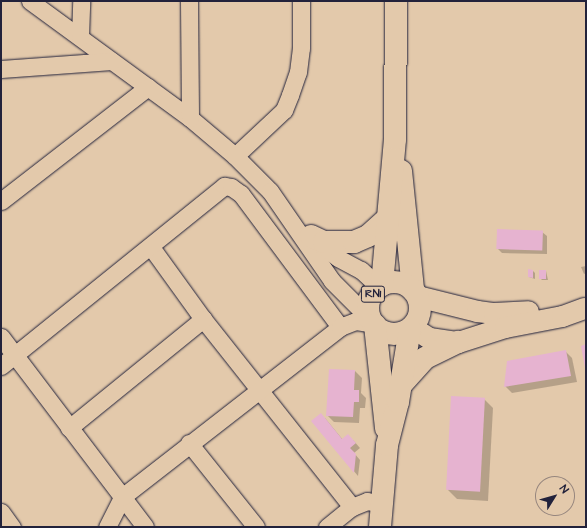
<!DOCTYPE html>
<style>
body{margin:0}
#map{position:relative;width:587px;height:528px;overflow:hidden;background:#e3c9ab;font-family:"Architects Daughter",sans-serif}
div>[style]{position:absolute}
.shadow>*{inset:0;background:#0003}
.building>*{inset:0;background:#e6b3d0;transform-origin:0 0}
.roads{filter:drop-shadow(0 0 1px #22223b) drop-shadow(0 0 1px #22223b)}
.minor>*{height:17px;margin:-8.5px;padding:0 8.5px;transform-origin:8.5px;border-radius:8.5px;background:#e3c9ab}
.tertiary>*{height:21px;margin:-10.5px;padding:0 10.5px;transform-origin:10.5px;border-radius:10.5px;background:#e3c9ab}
.primary>*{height:22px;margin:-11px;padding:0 11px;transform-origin:11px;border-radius:11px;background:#e3c9ab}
.primary>.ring{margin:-11px;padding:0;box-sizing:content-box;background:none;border:22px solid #e3c9ab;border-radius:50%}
span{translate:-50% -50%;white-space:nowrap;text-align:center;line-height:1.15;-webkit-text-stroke:3px #e3c9ab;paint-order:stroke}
.shield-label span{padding:1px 3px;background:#e3c9ab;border:1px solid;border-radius:3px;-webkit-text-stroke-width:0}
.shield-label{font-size:11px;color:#22223b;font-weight:700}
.frame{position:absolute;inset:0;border:2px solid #22223b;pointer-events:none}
.north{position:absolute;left:535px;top:476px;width:40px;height:40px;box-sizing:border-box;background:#e3c9ab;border:1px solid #96867e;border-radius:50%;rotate:53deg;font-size:11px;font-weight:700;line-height:16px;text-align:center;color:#22223b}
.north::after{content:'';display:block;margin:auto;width:14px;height:18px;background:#22223b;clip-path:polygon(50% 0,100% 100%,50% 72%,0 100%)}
</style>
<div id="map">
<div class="shadow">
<div style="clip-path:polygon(542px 232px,547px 236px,547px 254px,502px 253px,498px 249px)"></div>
<div style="clip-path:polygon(586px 266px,586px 273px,584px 274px,581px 267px)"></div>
<div style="clip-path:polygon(533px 271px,535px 273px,535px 279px,529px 277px)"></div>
<div style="clip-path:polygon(546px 271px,548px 280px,542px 280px,540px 278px)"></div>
<div style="clip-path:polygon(565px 351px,572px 358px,577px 382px,512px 393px,505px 386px)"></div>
<div style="clip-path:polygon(355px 371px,362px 378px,361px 393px,366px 398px,365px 408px,360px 408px,359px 423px,334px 422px,327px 415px)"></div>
<div style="clip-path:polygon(452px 397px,484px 399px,493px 408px,488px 501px,457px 499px,448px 490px)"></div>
<div style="clip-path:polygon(325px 418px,343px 440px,353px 440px,360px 448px,354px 453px,360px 460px,358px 476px,312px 421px)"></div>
</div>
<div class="building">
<div style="left:497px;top:229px;width:46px;height:20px;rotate:2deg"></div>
<div style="clip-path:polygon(528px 269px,533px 270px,533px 278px,528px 277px)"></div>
<div style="left:539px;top:270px;width:7px;height:9px"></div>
<div style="clip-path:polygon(586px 344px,586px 368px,585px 368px,581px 346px)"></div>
<div style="clip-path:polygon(566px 350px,571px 376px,504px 387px,507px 361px)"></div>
<div style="clip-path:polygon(329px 369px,355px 370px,354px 390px,359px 390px,359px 402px,354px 402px,353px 417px,326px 416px)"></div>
<div style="left:451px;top:396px;width:34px;height:94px;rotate:3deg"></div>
<div style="clip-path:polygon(321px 413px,342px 439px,348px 434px,356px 443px,350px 448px,356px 454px,354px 473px,311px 421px)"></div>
</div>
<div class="roads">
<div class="minor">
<div style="left:30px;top:1px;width:198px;rotate:36.2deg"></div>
<div style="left:190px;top:118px;width:59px;rotate:40.2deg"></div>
<div style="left:235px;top:156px;width:49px;rotate:45deg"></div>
<div style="left:270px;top:191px;width:109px;rotate:55.4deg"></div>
<div style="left:332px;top:281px;width:58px;rotate:45deg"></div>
<div style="left:189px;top:1px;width:117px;rotate:89.5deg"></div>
<div style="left:80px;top:37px;width:36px;rotate:-88deg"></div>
<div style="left:1px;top:69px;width:111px;rotate:-4.1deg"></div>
<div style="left:235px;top:156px;width:67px;rotate:-43.2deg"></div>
<div style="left:284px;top:110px;width:16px;rotate:-68deg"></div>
<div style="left:290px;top:95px;width:24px;rotate:-71deg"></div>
<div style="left:298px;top:72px;width:24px;rotate:-83deg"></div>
<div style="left:301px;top:48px;width:47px;rotate:-90deg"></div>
<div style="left:1px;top:201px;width:186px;rotate:-37.8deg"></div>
<div style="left:313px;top:239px;width:31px;rotate:37deg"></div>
<div style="left:338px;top:258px;width:26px;rotate:28deg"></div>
<div style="left:361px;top:270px;width:25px;rotate:43deg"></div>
<div style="left:151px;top:247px;width:89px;rotate:54.2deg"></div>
<div style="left:203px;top:319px;width:240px;rotate:51.6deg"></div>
<div style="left:1px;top:337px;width:238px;rotate:52.8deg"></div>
<div style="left:1px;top:366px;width:287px;rotate:-38.9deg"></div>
<div style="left:224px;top:186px;width:7px;rotate:8deg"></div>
<div style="left:231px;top:187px;width:12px;rotate:35deg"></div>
<div style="left:241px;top:194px;width:166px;rotate:53.3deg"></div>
<div style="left:69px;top:428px;width:173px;rotate:-39.1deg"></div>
<div style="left:189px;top:443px;width:107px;rotate:51.4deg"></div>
<div style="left:1px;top:512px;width:19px;rotate:54deg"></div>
<div style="left:107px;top:527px;width:34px;rotate:-63deg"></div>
<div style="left:122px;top:497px;width:276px;rotate:-37.9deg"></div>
<div style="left:340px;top:327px;width:17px;rotate:-21deg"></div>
<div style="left:356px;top:321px;width:18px;rotate:9deg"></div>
<div style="left:327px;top:527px;width:32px;rotate:-39deg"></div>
<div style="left:352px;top:507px;width:16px;rotate:-22deg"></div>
<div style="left:367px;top:501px;width:15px;rotate:11deg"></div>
</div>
<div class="tertiary">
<div style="left:417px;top:296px;width:62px;rotate:14deg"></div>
<div style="left:477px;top:311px;width:17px;rotate:7deg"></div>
<div style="left:494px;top:313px;width:34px;rotate:-3deg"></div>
<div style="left:412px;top:327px;width:20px;rotate:33deg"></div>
<div style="left:429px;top:338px;width:29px;rotate:8deg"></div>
<div style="left:458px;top:342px;width:49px;rotate:-17.7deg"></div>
<div style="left:505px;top:327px;width:58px;rotate:-10.9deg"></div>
<div style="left:562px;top:316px;width:23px;rotate:-20deg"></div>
</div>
<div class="primary">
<div style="left:401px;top:171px;width:120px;rotate:84.2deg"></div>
<div style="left:311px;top:236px;width:14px;rotate:25deg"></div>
<div style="left:324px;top:242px;width:30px"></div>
<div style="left:354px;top:242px;width:15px;rotate:-23deg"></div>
<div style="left:368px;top:236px;width:28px;rotate:-42deg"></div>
<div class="ring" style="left:368px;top:282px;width:30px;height:30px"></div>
<div style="left:382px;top:285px;width:147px;rotate:-84.9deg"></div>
<div style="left:395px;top:139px;width:138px;rotate:-89.6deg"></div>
<div style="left:375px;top:325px;width:104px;rotate:83.9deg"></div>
<div style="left:401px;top:385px;width:36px;rotate:-48deg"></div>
<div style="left:425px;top:358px;width:37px;rotate:-26deg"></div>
<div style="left:380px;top:527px;width:82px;rotate:-85.1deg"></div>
<div style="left:387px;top:445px;width:44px;rotate:-75.7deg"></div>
<div style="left:398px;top:402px;width:74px;rotate:-80.7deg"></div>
</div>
</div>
<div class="shield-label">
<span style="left:373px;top:294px">RN1</span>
</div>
<div class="frame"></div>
<div class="north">N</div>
</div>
